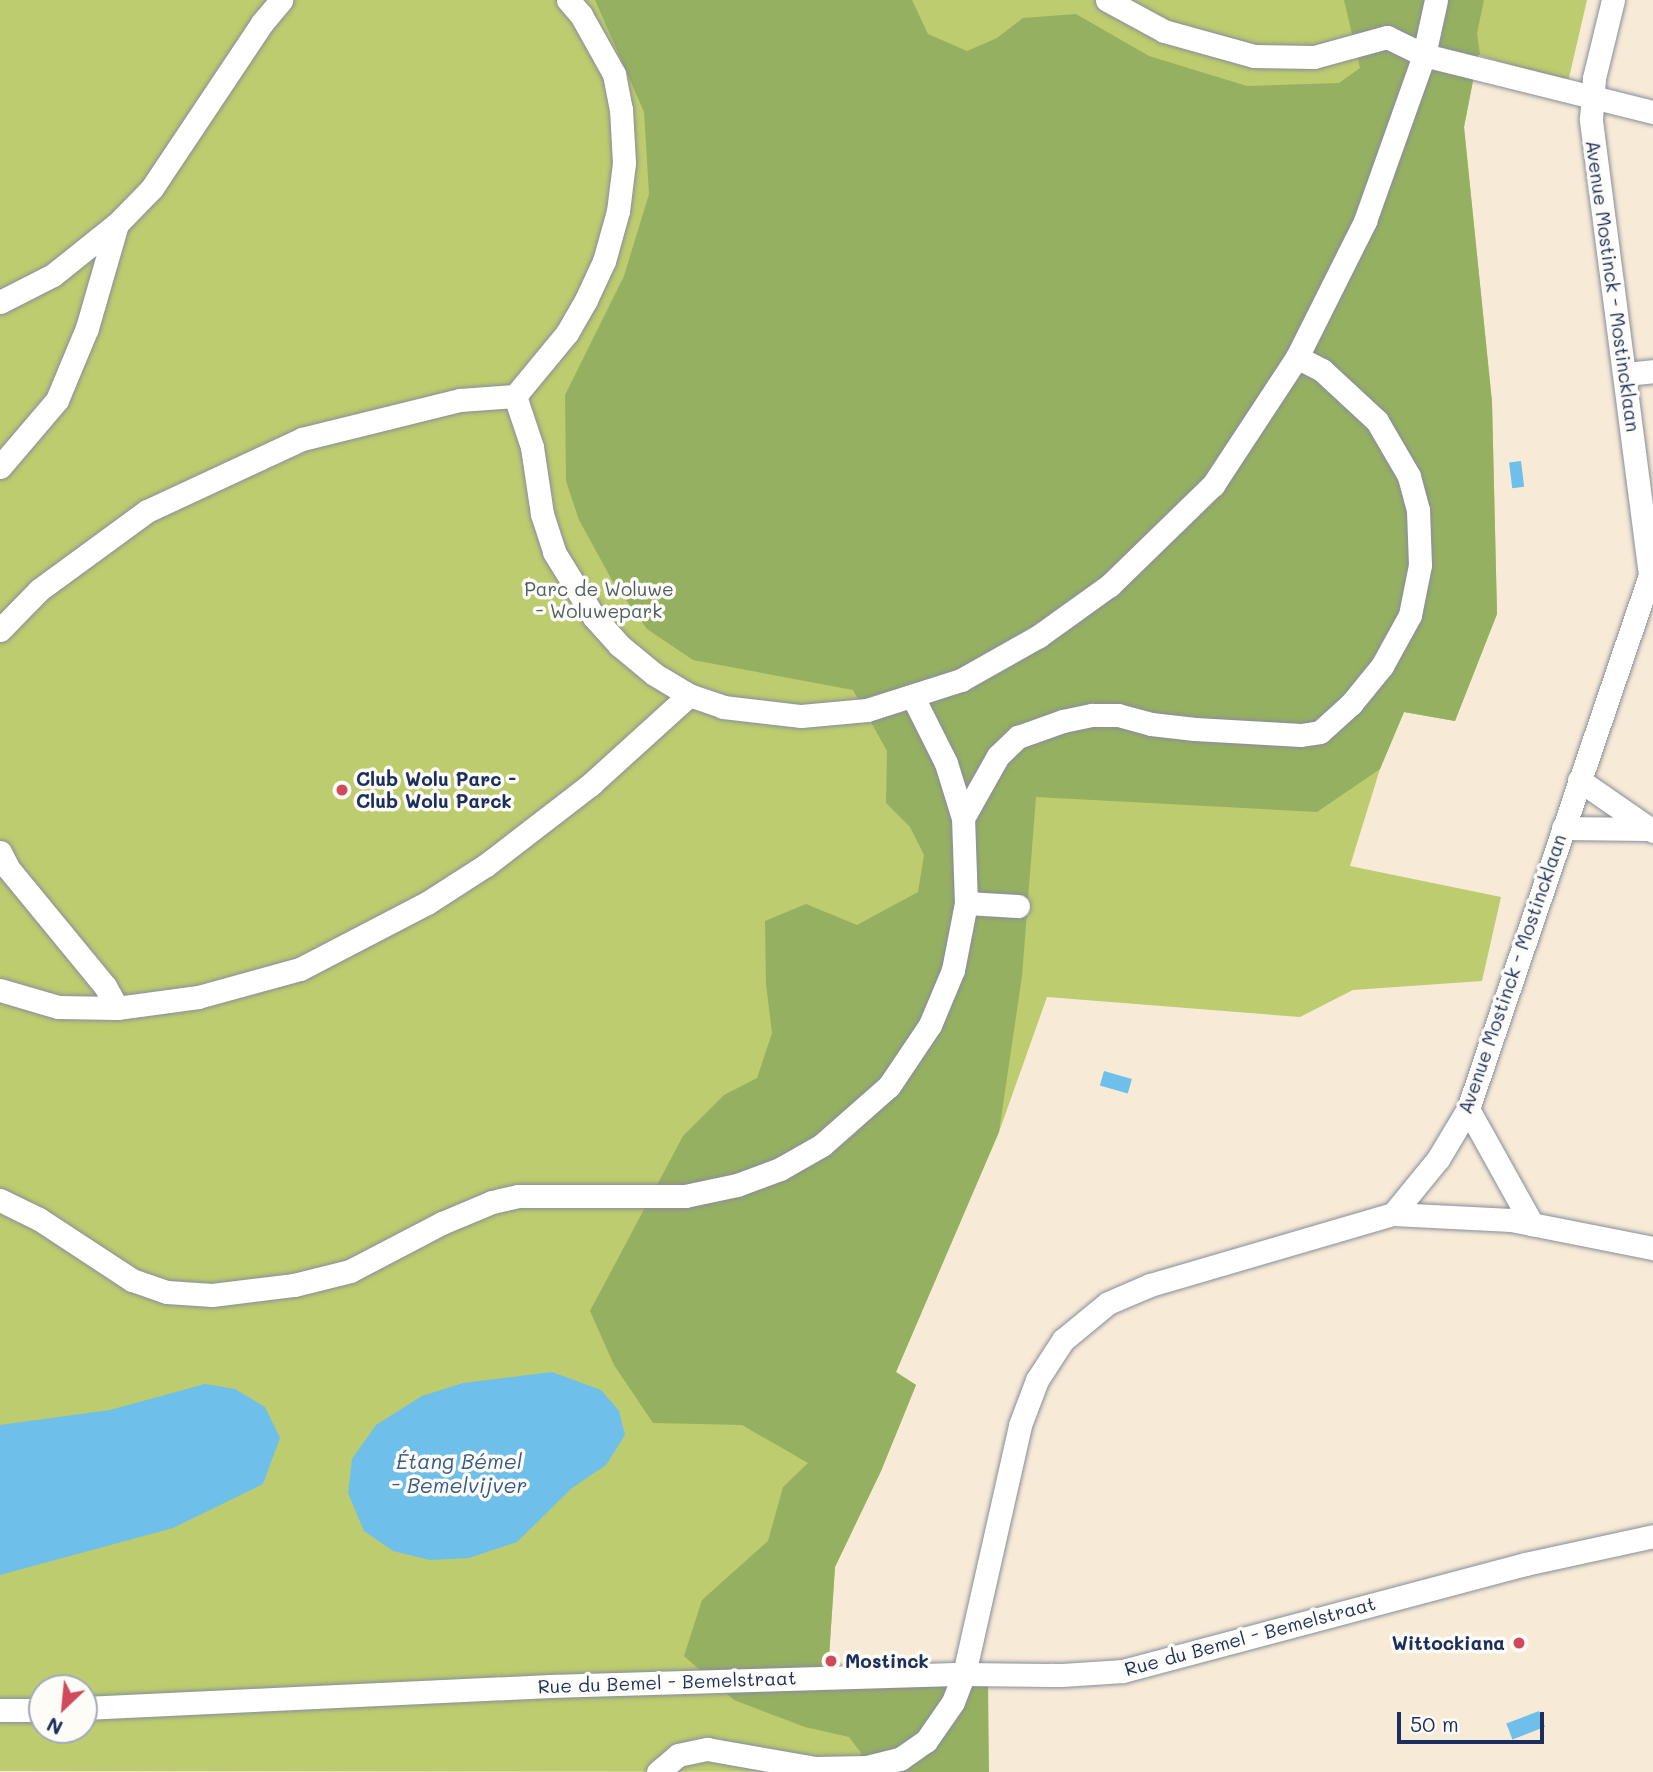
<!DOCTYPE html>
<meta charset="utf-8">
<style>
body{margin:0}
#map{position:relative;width:1653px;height:1772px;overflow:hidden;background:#f7ebd7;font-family:Mali,sans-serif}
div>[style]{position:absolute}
.green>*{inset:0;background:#bdcc6e}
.forest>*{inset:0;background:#96b061}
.water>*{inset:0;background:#6ebfea;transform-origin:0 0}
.roads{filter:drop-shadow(0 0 2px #898d9a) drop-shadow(0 0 2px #898d9a)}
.street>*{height:23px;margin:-11.5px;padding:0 11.5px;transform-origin:11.5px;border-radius:11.5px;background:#fff}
.dots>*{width:19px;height:19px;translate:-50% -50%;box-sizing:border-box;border:4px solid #fdfcf7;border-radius:50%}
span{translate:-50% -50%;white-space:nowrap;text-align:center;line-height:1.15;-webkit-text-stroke:7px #fdfcf7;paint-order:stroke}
.street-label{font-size:19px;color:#1b2f5e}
.park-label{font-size:19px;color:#4c5e63}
.poi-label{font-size:19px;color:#1b2f5e;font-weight:700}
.left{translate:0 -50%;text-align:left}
.right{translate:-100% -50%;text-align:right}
.water-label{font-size:21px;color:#345a88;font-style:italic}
.north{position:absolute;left:28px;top:1674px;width:70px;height:70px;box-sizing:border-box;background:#fdfcf7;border:2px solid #a3aaba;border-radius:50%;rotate:206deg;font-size:19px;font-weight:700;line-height:28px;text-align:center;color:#1b2f5e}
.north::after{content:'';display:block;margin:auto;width:24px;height:32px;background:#d1495b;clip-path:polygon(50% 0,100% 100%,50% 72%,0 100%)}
.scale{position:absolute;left:1397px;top:1712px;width:147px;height:32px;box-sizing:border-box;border:4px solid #1b2f5e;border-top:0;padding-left:9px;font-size:21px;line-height:24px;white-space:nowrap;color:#1b2f5e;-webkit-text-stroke:5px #fdfcf7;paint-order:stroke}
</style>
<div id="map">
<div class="green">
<div style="clip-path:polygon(evenodd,0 0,1587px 0,1568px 82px,1478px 55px,1464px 127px,1492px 402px,1497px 614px,1455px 721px,1404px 712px,1380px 769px,1350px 866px,1501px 897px,1482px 981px,1353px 990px,1300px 1017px,1047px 997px,999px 1132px,896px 1372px,916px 1385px,881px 1471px,835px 1567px,827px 1687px,989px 1772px,0 1771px,0 0,42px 1688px,84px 1688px,84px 1730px,42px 1730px,42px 1688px)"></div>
</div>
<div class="forest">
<div style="clip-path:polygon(595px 0,912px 0,928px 34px,967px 51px,997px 38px,1023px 18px,1076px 14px,1149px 56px,1247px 86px,1339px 83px,1360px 68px,1344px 0,1484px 0,1477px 33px,1480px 55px,1478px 55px,1464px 127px,1492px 402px,1497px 614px,1455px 721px,1404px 712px,1380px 769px,1317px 812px,1036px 797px,1022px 976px,999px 1132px,896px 1372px,916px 1385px,881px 1471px,835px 1567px,827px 1687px,988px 1681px,989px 1772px,857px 1772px,861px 1753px,849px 1737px,805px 1727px,734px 1700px,684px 1656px,702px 1600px,768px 1541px,783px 1487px,808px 1463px,742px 1425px,653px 1423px,614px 1365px,590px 1311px,683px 1136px,724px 1095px,757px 1078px,772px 1033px,766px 984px,765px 921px,806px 904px,857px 925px,918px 892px,924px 855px,910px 827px,886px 803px,887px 751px,853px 690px,693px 660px,647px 629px,613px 582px,579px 520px,566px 481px,565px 395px,624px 276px,649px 194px,644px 112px)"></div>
</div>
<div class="water">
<div style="left:1521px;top:461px;width:26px;height:12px;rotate:83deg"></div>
<div style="left:1104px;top:1071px;width:29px;height:15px;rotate:16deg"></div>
<div style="clip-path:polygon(552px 1372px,601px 1390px,619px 1411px,625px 1435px,606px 1465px,572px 1488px,517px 1542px,469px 1558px,430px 1560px,393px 1551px,364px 1531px,348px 1493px,352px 1459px,376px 1425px,422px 1396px,463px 1383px)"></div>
<div style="clip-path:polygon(205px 1384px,235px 1389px,265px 1407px,280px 1438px,263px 1484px,173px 1528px,0 1575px,0 1425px,110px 1410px)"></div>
<div style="left:1539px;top:1711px;width:17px;height:35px;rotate:69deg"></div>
</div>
<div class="roads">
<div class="street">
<div style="left:568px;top:0;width:20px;rotate:49deg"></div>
<div style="left:581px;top:15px;width:68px;rotate:60.8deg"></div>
<div style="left:614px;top:74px;width:36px;rotate:79deg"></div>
<div style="left:621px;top:109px;width:54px;rotate:86.8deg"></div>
<div style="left:624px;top:163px;width:48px;rotate:97.1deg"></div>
<div style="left:618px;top:211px;width:52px;rotate:105.6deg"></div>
<div style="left:604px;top:261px;width:43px;rotate:114.8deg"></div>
<div style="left:586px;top:300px;width:38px;rotate:120deg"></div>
<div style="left:567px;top:333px;width:82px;rotate:129.5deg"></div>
<div style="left:515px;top:396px;width:54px;rotate:71.6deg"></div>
<div style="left:532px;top:447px;width:68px;rotate:81.5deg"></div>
<div style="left:542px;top:514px;width:40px;rotate:72deg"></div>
<div style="left:554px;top:552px;width:76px;rotate:58.4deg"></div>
<div style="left:594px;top:617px;width:38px;rotate:48deg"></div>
<div style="left:619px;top:645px;width:45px;rotate:39.6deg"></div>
<div style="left:654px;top:674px;width:41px;rotate:31deg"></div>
<div style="left:689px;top:695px;width:36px;rotate:19deg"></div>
<div style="left:723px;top:707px;width:79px;rotate:6.6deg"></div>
<div style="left:801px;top:716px;width:66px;rotate:-5.2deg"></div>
<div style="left:867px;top:710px;width:99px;rotate:-17.7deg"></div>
<div style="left:961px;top:680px;width:90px;rotate:-29.4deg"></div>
<div style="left:1039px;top:636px;width:87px;rotate:-35.7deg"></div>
<div style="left:1110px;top:585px;width:144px;rotate:-44.2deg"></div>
<div style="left:1213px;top:485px;width:153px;rotate:-56.7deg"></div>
<div style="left:1297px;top:357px;width:152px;rotate:-63.4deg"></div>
<div style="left:1365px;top:221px;width:176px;rotate:-70.4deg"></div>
<div style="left:1424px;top:55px;width:56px;rotate:-77.7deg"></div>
<div style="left:1107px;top:0;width:65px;rotate:28.5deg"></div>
<div style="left:1164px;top:31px;width:93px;rotate:15.5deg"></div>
<div style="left:1254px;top:56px;width:60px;rotate:1deg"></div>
<div style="left:1314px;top:57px;width:76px;rotate:-15.3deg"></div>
<div style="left:1387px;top:37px;width:41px;rotate:25.9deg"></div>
<div style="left:1424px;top:55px;width:236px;rotate:14deg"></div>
<div style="left:0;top:302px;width:59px;rotate:-27deg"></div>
<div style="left:53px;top:275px;width:82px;rotate:-38.6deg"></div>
<div style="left:117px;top:224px;width:50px;rotate:-45.8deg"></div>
<div style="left:152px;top:188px;width:198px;rotate:-56.3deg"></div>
<div style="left:262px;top:23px;width:30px;rotate:-50deg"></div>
<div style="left:1626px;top:374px;width:27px;rotate:-6deg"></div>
<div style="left:0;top:467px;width:88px;rotate:-49.6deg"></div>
<div style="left:57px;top:400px;width:78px;rotate:-67.4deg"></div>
<div style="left:87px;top:328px;width:108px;rotate:-73.9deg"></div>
<div style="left:0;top:630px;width:56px;rotate:-45.7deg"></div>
<div style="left:39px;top:590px;width:134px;rotate:-36.2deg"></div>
<div style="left:147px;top:511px;width:171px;rotate:-24.9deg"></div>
<div style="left:302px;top:439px;width:163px;rotate:-13.9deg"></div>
<div style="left:460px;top:400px;width:55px;rotate:-4.2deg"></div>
<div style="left:1579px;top:780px;width:90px;rotate:34.6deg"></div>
<div style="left:963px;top:818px;width:71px;rotate:-60.6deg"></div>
<div style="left:998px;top:756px;width:28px;rotate:-44deg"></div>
<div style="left:1018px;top:737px;width:48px;rotate:-19.6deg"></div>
<div style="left:1063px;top:721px;width:30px;rotate:-12deg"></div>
<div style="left:1092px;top:715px;width:26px"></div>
<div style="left:1118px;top:715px;width:34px;rotate:15deg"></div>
<div style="left:1151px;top:724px;width:44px;rotate:6.5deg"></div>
<div style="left:1195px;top:729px;width:106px;rotate:3.2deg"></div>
<div style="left:1301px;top:735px;width:19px;rotate:-9deg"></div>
<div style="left:1320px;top:732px;width:42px;rotate:-42.1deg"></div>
<div style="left:1351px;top:704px;width:49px;rotate:-50.8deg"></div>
<div style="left:1382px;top:666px;width:58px;rotate:-61.2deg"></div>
<div style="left:1410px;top:615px;width:51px;rotate:-78.7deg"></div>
<div style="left:1420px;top:565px;width:55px;rotate:-92.1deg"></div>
<div style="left:1418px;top:510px;width:35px;rotate:-105deg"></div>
<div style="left:1409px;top:476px;width:64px;rotate:-120.2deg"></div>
<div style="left:1377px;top:421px;width:75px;rotate:-137.2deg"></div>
<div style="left:1322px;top:370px;width:28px;rotate:-153deg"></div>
<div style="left:1563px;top:828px;width:85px;rotate:0.7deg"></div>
<div style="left:0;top:852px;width:18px;rotate:63deg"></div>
<div style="left:8px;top:868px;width:153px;rotate:50.6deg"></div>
<div style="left:105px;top:986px;width:25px;rotate:61deg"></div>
<div style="left:117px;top:1008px;width:82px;rotate:-7.7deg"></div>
<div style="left:198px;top:997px;width:106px;rotate:-15.4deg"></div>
<div style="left:300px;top:969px;width:143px;rotate:-27.5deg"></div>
<div style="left:427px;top:903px;width:70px;rotate:-32.8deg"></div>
<div style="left:486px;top:865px;width:133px;rotate:-37.6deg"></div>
<div style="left:591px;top:784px;width:132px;rotate:-42.2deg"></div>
<div style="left:966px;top:903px;width:52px;rotate:3.3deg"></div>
<div style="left:0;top:990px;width:60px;rotate:16.3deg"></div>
<div style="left:58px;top:1007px;width:59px;rotate:1deg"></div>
<div style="left:1468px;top:1109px;width:132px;rotate:60.9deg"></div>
<div style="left:0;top:1200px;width:43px;rotate:26deg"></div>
<div style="left:39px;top:1219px;width:111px;rotate:33.3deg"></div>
<div style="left:132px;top:1280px;width:37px;rotate:19deg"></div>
<div style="left:167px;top:1292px;width:45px;rotate:3.8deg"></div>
<div style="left:212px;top:1295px;width:83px;rotate:-7deg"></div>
<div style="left:294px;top:1285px;width:58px;rotate:-14deg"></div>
<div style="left:350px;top:1271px;width:104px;rotate:-27.6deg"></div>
<div style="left:442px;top:1223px;width:54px;rotate:-22.8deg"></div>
<div style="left:492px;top:1202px;width:27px;rotate:-13deg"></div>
<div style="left:518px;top:1196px;width:167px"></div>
<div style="left:685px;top:1196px;width:53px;rotate:-11.9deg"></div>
<div style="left:737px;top:1185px;width:46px;rotate:-20.4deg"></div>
<div style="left:780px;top:1169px;width:48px;rotate:-29.7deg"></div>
<div style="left:822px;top:1145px;width:89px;rotate:-41.4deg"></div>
<div style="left:889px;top:1086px;width:73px;rotate:-56.1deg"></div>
<div style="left:930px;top:1025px;width:60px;rotate:-67.3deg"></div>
<div style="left:953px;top:970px;width:68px;rotate:-79deg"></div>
<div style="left:966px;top:903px;width:85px;rotate:-92deg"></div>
<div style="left:963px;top:818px;width:58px;rotate:-107.2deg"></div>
<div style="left:946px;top:763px;width:74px;rotate:-116.6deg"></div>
<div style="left:1393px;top:1214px;width:118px;rotate:2.9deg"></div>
<div style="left:1511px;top:1220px;width:145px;rotate:11.2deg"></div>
<div style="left:84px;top:1708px;width:467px;rotate:-2.7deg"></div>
<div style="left:550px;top:1686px;width:414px;rotate:-1.7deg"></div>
<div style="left:964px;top:1674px;width:98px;rotate:0.6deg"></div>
<div style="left:1062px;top:1675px;width:61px;rotate:-3.8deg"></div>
<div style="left:1123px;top:1671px;width:416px;rotate:-14.9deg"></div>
<div style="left:1525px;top:1564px;width:131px;rotate:-12.3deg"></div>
<div style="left:0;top:1710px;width:42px"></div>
<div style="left:658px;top:1772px;width:26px;rotate:-40deg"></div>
<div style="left:678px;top:1755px;width:30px;rotate:-12deg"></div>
<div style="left:707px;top:1749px;width:110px;rotate:10deg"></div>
<div style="left:815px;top:1768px;width:52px;rotate:-1.1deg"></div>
<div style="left:867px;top:1767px;width:34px;rotate:-14deg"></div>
<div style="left:900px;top:1759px;width:32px;rotate:-35deg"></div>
<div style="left:926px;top:1741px;width:47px;rotate:-55.3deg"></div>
<div style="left:953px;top:1702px;width:30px;rotate:-69deg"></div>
<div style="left:964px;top:1674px;width:255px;rotate:-77.3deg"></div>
<div style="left:1020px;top:1425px;width:48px;rotate:-69.3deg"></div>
<div style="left:1037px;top:1380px;width:48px;rotate:-57deg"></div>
<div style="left:1063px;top:1340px;width:58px;rotate:-39.4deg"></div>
<div style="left:1108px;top:1303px;width:46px;rotate:-23.2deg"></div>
<div style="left:1150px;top:1285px;width:253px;rotate:-16.3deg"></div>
<div style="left:1393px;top:1214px;width:71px;rotate:-50.7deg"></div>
<div style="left:1438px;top:1159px;width:58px;rotate:-59deg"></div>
<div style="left:1468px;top:1109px;width:564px;rotate:-71.18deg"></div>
<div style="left:1650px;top:575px;width:460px;rotate:-97.4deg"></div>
<div style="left:1591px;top:119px;width:41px;rotate:-85.8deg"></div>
<div style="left:1594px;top:78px;width:80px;rotate:-76.3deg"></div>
</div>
</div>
<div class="dots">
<div style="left:342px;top:790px;background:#d1495b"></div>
<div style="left:1519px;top:1643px;background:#d1495b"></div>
<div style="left:831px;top:1661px;background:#d1495b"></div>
</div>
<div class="street-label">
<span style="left:1613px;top:286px;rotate:82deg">Avenue Mostinck - Mostincklaan</span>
<span style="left:1512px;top:974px;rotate:-71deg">Avenue Mostinck - Mostincklaan</span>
<span style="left:1250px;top:1636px;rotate:-15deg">Rue du Bemel - Bemelstraat</span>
<span style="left:667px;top:1682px;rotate:-2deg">Rue du Bemel - Bemelstraat</span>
</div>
<div class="park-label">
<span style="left:599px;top:600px">Parc de Woluwe<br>- Woluwepark</span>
</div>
<div class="poi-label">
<span class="left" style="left:356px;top:790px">Club Wolu Parc -<br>Club Wolu Parck</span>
<span class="right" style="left:1505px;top:1643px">Wittockiana</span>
<span class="left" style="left:845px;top:1661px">Mostinck</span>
</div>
<div class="water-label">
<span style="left:459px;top:1473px">Étang Bémel<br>- Bemelvijver</span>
</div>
<div class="north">N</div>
<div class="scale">50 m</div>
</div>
